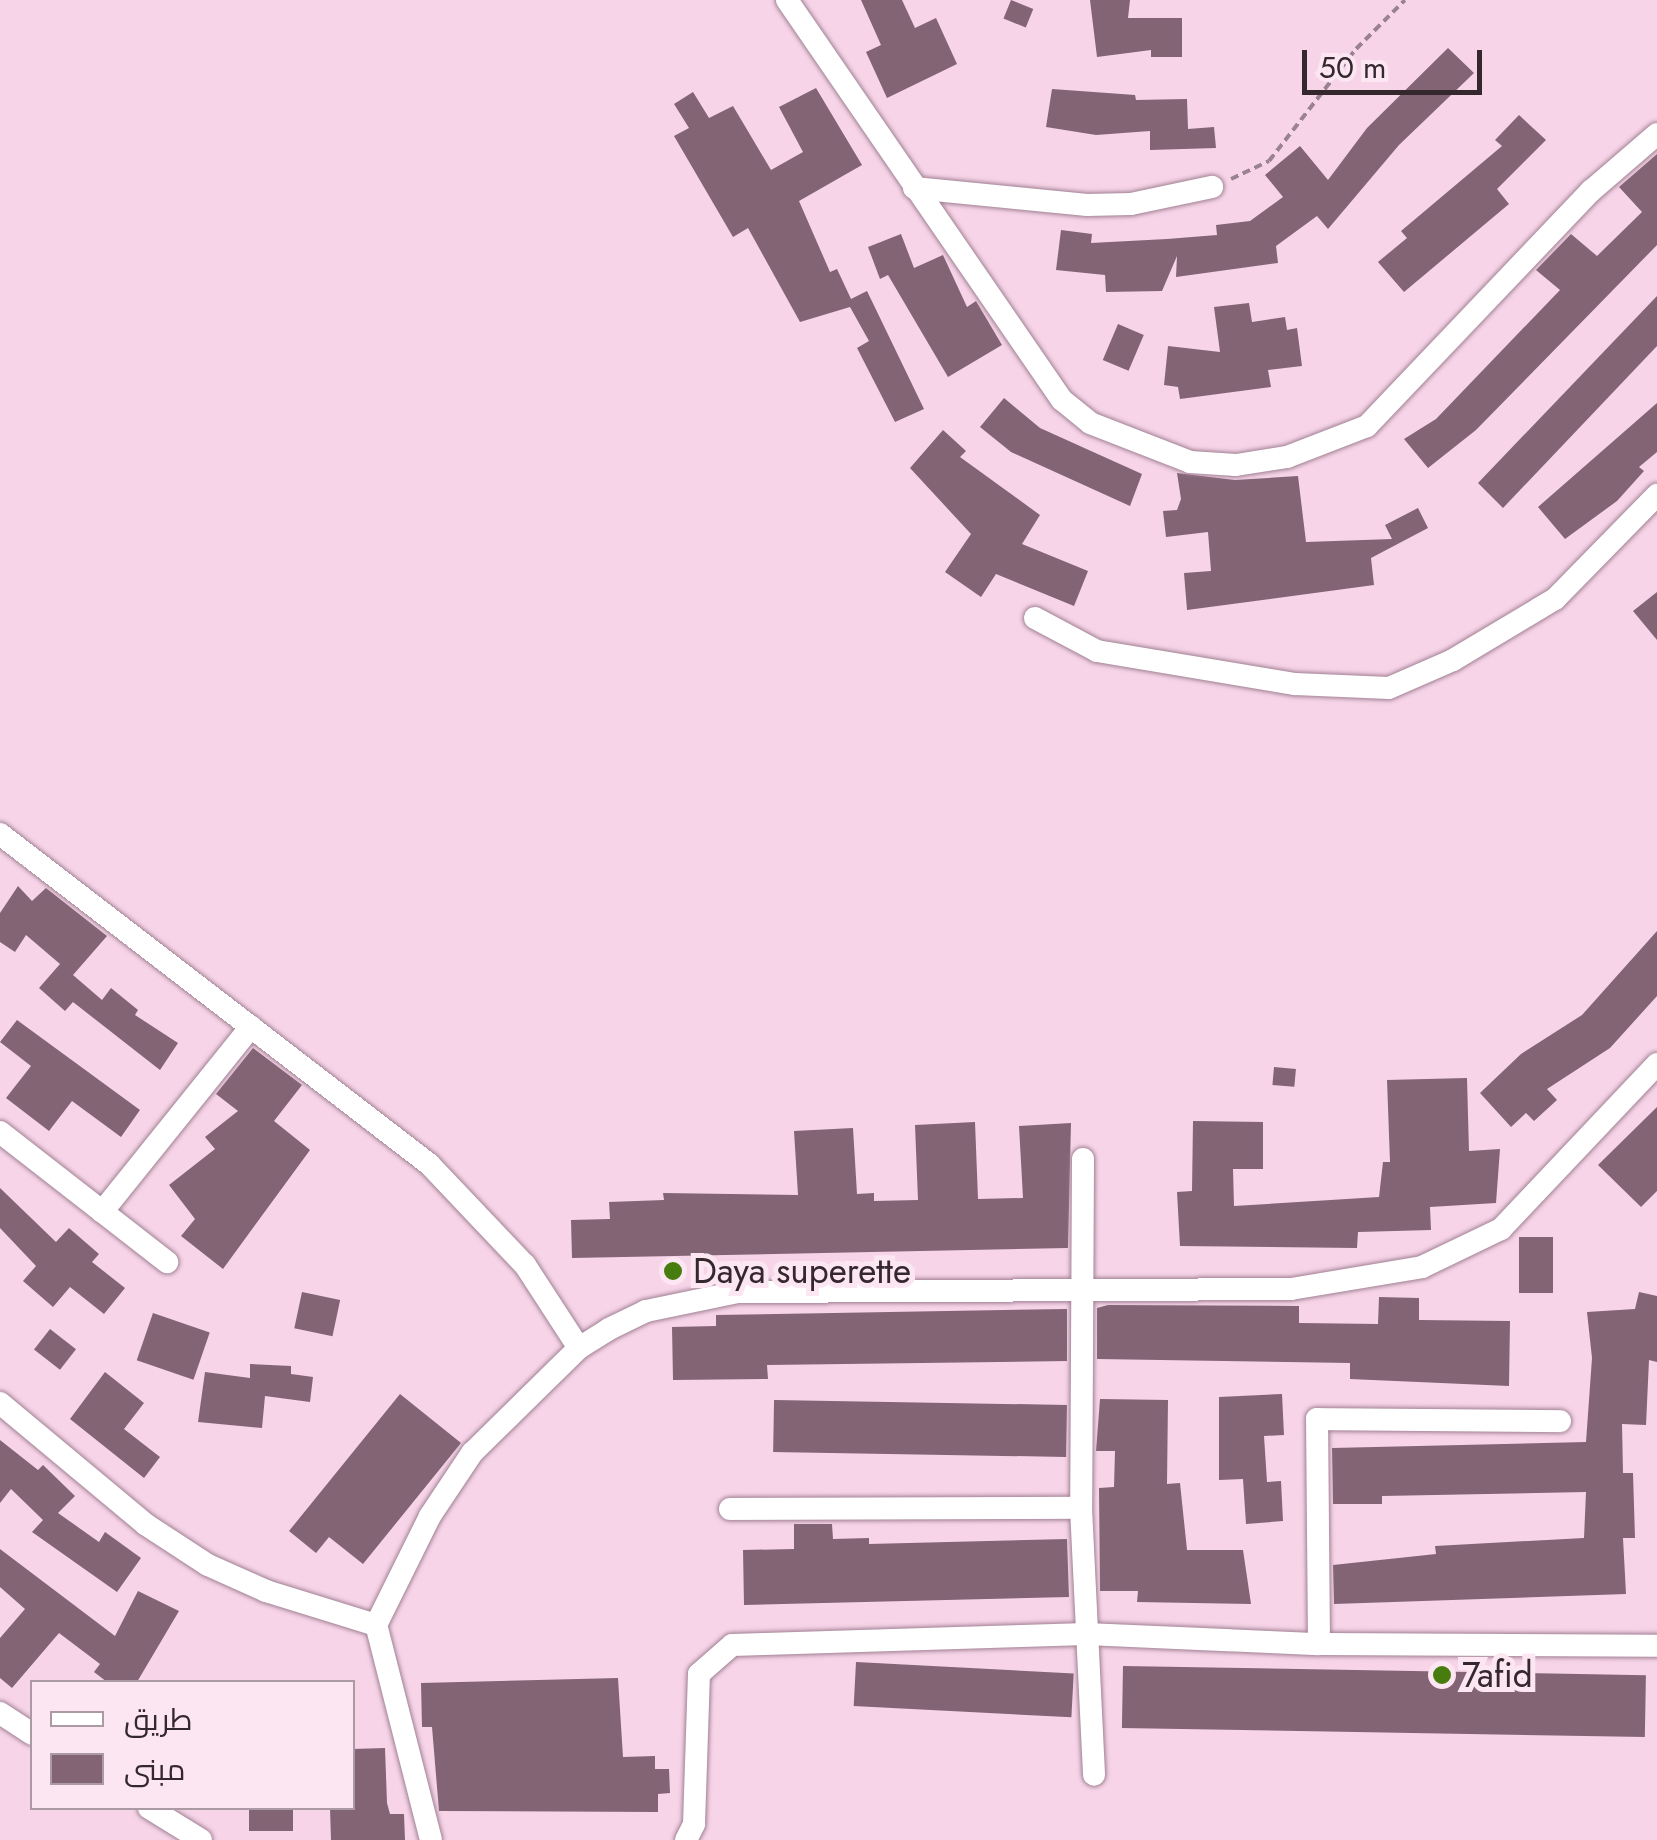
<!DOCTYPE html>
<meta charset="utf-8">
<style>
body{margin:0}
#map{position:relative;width:1657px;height:1840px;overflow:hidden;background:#f7d4e8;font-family:Jost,Cairo,sans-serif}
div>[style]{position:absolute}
.building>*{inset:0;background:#826475;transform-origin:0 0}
.path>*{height:4px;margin-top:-2px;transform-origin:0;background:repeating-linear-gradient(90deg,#9a8290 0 8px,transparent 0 13px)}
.roads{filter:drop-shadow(0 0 2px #a08193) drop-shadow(0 0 2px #a08193)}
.street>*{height:22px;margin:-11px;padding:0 11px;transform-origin:11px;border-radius:11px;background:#fff}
.dots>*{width:28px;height:28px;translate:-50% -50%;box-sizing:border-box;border:5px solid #fbe6f2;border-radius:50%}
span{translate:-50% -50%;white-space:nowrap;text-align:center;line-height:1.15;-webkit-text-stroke:10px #fbe6f2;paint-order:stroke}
.poi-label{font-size:35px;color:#34272e}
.left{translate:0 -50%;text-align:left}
.legend{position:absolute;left:30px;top:1680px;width:325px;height:130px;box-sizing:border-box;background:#fbe6f2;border:2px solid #ab9aa4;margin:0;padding:12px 18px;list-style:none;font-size:30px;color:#34272e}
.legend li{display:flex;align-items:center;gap:20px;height:50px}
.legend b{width:50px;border:2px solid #ab9aa4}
.scale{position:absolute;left:1302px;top:50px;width:180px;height:45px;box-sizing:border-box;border:5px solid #34272e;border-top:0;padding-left:12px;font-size:30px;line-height:35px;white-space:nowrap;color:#34272e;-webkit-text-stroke:8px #fbe6f2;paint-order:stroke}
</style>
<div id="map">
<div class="building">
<div style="clip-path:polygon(861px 0,902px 0,915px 28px,936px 18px,957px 64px,887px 98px,866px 52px,881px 45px)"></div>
<div style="left:1011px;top:0;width:24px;height:20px;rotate:22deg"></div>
<div style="clip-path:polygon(1090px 0,1130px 0,1128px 18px,1182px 18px,1182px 57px,1151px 57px,1151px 50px,1097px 57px)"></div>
<div style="clip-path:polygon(1448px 48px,1474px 73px,1399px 145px,1328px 229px,1317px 216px,1276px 246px,1278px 263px,1176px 277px,1177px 256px,1162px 291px,1106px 292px,1105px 275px,1056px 270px,1061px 230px,1092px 234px,1091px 243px,1167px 239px,1217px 235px,1216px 225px,1250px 221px,1283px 197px,1265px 175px,1300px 146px,1328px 180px,1367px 128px)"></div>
<div style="clip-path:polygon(816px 88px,862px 165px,799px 201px,830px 272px,837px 269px,851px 299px,867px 291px,924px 409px,895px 422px,857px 348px,869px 341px,850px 307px,800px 322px,748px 228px,733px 237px,674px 136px,689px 128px,674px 104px,693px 92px,709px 118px,733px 106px,771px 170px,803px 152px,779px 107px)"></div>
<div style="clip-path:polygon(1052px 89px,1135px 95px,1136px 100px,1187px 99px,1188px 129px,1214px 127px,1216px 148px,1150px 150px,1150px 131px,1096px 135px,1046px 127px)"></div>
<div style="clip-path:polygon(1519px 115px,1546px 140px,1497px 189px,1509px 204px,1404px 292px,1378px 262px,1407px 238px,1401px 231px,1502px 146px,1495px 140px)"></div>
<div style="clip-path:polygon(1657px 154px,1657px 245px,1476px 430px,1428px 468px,1404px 439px,1436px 419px,1560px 290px,1536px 270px,1571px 234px,1597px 256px,1642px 212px,1619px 187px)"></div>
<div style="clip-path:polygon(901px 234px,914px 268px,943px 255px,967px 307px,976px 301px,1002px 345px,948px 377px,888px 275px,880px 279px,868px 247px)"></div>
<div style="clip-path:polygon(1657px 296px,1657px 346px,1503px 508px,1478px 483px)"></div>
<div style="clip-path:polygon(1249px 303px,1252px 322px,1285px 317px,1287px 330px,1297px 328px,1302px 366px,1268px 370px,1271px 387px,1180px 399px,1178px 387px,1164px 385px,1168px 346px,1220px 352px,1214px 307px)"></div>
<div style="left:1118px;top:324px;width:28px;height:39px;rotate:23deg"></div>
<div style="clip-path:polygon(1004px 398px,1040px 428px,1142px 474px,1130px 506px,1011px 452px,980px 427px)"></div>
<div style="clip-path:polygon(1657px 403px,1657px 452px,1639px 467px,1644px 471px,1617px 501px,1565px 539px,1538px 507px)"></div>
<div style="clip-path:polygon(943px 430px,966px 451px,960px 457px,1040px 515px,1022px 544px,1088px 571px,1074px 606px,996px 574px,981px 597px,945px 572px,971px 534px,910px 468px)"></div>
<div style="clip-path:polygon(1177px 473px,1235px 480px,1298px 476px,1306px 542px,1392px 539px,1385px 525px,1418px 508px,1428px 528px,1371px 558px,1374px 585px,1187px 610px,1184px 573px,1211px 571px,1208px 532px,1166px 537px,1163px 511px,1177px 510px,1181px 499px)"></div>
<div style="clip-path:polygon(1657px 592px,1657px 640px,1633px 611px)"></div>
<div style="clip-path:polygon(18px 886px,32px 901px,46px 888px,107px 936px,73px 975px,102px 1000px,111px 988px,138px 1010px,135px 1015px,178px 1043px,160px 1070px,73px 1002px,65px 1011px,39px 988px,60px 964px,26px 935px,15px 952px,0 942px,0 913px)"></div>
<div style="clip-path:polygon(1657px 931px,1657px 996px,1610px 1048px,1547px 1089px,1557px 1100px,1534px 1121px,1526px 1113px,1511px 1127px,1480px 1093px,1521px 1054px,1582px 1015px)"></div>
<div style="clip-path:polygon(17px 1020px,140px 1110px,121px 1137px,72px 1101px,49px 1131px,6px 1098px,31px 1066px,0 1042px)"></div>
<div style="clip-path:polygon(253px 1048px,302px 1085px,274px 1121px,310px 1150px,223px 1269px,181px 1236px,195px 1219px,169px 1185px,215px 1149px,205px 1137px,238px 1111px,216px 1094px)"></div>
<div style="left:1274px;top:1067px;width:22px;height:18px;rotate:5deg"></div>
<div style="clip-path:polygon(1467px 1078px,1469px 1151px,1500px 1149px,1496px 1203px,1430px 1207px,1431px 1230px,1358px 1232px,1357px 1248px,1180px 1246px,1177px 1192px,1192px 1191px,1193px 1121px,1263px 1122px,1263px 1169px,1233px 1169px,1234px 1206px,1379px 1197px,1383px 1162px,1390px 1162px,1387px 1080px)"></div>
<div style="clip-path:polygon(1657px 1107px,1657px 1191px,1641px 1207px,1598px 1165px)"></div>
<div style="clip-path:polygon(975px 1122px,978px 1199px,1023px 1198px,1019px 1126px,1071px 1123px,1068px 1248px,572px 1258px,571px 1220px,610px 1219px,609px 1202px,664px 1200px,663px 1193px,798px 1195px,794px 1131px,853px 1128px,857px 1194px,874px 1193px,874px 1201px,918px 1200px,915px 1125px)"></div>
<div style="clip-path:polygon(0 1188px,56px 1242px,69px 1228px,99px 1254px,92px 1262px,125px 1288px,104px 1314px,70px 1287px,53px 1307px,23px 1281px,36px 1266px,0 1228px)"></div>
<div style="left:1553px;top:1237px;width:56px;height:34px;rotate:90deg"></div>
<div style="left:302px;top:1292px;width:39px;height:37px;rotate:12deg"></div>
<div style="clip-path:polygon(1639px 1292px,1657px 1296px,1657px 1362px,1649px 1360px,1646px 1425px,1622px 1424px,1623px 1473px,1633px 1473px,1635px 1538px,1623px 1538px,1626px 1594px,1334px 1604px,1333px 1565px,1436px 1554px,1435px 1546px,1584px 1538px,1586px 1492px,1382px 1496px,1382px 1504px,1333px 1504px,1332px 1448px,1586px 1442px,1592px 1358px,1587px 1312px,1635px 1309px)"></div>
<div style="clip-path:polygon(1379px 1297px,1419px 1298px,1419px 1320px,1510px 1321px,1509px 1386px,1350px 1379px,1350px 1363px,1097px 1359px,1097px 1308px,1108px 1305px,1299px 1306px,1299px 1323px,1378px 1324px)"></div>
<div style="clip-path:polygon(1067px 1309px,1067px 1361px,767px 1365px,768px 1379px,673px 1380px,672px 1327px,716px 1326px,716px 1315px)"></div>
<div style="left:153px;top:1313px;width:60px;height:50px;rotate:19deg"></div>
<div style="left:50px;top:1329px;width:33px;height:26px;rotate:38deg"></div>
<div style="clip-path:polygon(250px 1364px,291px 1366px,291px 1374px,313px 1377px,310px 1402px,265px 1396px,262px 1428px,198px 1422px,205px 1372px,250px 1378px)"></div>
<div style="clip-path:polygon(105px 1372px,144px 1403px,124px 1429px,160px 1457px,144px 1478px,70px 1419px)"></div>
<div style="clip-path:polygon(400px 1394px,461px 1443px,363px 1564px,329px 1537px,316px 1553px,289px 1531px)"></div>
<div style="clip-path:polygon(1282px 1394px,1284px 1435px,1264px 1436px,1267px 1482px,1281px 1481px,1283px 1521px,1246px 1524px,1243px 1479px,1219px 1480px,1219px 1397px)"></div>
<div style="clip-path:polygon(1100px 1399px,1168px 1400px,1167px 1484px,1180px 1483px,1187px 1550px,1243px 1550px,1251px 1604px,1137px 1602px,1138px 1591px,1100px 1591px,1099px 1488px,1114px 1487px,1115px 1451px,1096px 1451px)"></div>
<div style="left:1067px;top:1405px;width:52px;height:293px;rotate:91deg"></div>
<div style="clip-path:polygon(0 1440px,38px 1470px,43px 1465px,75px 1496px,58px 1513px,99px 1542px,105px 1532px,141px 1558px,117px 1592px,32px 1532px,43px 1520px,11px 1489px,0 1503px)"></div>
<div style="clip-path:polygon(794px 1524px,832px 1524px,833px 1539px,869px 1538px,869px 1544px,1067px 1539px,1069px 1597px,744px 1605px,743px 1550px,794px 1549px)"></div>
<div style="clip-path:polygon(0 1549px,115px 1636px,138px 1591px,179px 1611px,137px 1682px,107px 1682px,94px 1672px,100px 1664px,59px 1633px,12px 1688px,0 1678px,0 1638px,25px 1609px,0 1587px)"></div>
<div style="left:856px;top:1662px;width:218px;height:44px;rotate:3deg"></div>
<div style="left:1123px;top:1666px;width:523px;height:62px;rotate:1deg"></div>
<div style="clip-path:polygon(618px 1678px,623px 1757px,655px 1756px,655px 1769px,669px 1769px,670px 1793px,658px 1794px,658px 1812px,439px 1811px,432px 1727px,422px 1727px,421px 1683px)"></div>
<div style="clip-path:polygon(385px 1748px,387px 1803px,390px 1814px,404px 1814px,405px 1840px,331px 1840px,330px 1808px,352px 1808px,352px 1749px)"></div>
<div style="left:249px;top:1808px;width:44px;height:23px"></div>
</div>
<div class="path">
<div style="left:1231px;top:179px;width:42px;rotate:-25.3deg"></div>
<div style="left:1269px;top:161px;width:142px;rotate:-52.2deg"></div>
<div style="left:1356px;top:49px;width:69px;rotate:-45deg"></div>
</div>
<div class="roads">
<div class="street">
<div style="left:787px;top:0;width:485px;rotate:55.5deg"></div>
<div style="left:1062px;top:400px;width:36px;rotate:39deg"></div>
<div style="left:1090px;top:423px;width:107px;rotate:21.3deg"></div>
<div style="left:1190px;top:462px;width:46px;rotate:3.7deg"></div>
<div style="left:1236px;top:465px;width:52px;rotate:-8.9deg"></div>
<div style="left:1287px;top:457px;width:86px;rotate:-21.2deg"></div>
<div style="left:1367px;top:426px;width:325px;rotate:-46.4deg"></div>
<div style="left:1591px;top:191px;width:87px;rotate:-40.8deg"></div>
<div style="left:914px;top:188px;width:174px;rotate:5.6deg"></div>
<div style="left:1087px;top:205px;width:44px;rotate:-1.3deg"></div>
<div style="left:1131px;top:204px;width:83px;rotate:-11.9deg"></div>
<div style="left:1035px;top:618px;width:70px;rotate:28deg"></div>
<div style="left:1097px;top:651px;width:201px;rotate:9.5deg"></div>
<div style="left:1295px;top:684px;width:94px;rotate:2.4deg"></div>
<div style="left:1389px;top:688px;width:70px;rotate:-23.6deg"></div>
<div style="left:1453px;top:660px;width:119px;rotate:-30.9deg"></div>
<div style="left:1555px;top:599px;width:146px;rotate:-45.6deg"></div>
<div style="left:0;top:834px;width:541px;rotate:37.57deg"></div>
<div style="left:429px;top:1164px;width:139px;rotate:46.5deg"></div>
<div style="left:525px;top:1265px;width:99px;rotate:57deg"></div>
<div style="left:0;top:1132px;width:212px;rotate:37.9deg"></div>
<div style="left:1083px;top:1159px;width:349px;rotate:90.3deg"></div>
<div style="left:1081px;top:1508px;width:267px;rotate:87.2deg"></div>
<div style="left:102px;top:1212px;width:238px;rotate:-51.2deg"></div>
<div style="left:0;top:1403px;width:189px;rotate:39.8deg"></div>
<div style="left:145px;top:1524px;width:75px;rotate:33.1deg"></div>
<div style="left:208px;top:1565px;width:64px;rotate:24.1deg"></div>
<div style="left:266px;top:1591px;width:115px;rotate:17.2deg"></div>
<div style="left:730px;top:1509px;width:351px;rotate:-0.2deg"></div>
<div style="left:1319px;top:1644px;width:225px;rotate:-90.5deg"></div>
<div style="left:1317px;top:1419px;width:243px;rotate:0.5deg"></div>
<div style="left:0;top:1713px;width:38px;rotate:33deg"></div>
<div style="left:149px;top:1808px;width:61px;rotate:31.6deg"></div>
<div style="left:431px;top:1840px;width:222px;rotate:-104.3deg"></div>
<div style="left:376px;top:1625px;width:122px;rotate:-63.6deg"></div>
<div style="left:430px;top:1516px;width:76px;rotate:-56.3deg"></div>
<div style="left:472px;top:1453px;width:150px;rotate:-44.5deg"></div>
<div style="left:579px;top:1348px;width:36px;rotate:-32deg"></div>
<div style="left:609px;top:1329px;width:41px;rotate:-25.9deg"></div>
<div style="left:646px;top:1311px;width:94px;rotate:-11.7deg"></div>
<div style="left:738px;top:1292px;width:553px;rotate:-0.31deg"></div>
<div style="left:1291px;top:1289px;width:133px;rotate:-9.5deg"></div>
<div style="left:1422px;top:1267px;width:88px;rotate:-25.7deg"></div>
<div style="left:1501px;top:1229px;width:227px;rotate:-46.6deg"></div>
<div style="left:686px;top:1840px;width:18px;rotate:-63deg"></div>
<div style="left:694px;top:1824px;width:150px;rotate:-88.1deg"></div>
<div style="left:699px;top:1674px;width:44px;rotate:-41.3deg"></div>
<div style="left:732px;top:1645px;width:354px;rotate:-1.8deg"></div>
<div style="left:1086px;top:1634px;width:233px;rotate:2.5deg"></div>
<div style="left:1319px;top:1644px;width:338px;rotate:0.3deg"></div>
</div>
</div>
<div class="dots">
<div style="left:673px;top:1271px;background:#477c0e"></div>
<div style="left:1442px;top:1675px;background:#477c0e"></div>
</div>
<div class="poi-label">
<span class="left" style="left:693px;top:1271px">Daya superette</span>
<span class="left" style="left:1462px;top:1675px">7afid</span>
</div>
<ul class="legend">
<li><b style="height:12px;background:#fff"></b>طريق</li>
<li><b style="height:28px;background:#826475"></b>مبنى</li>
</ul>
<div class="scale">50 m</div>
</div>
